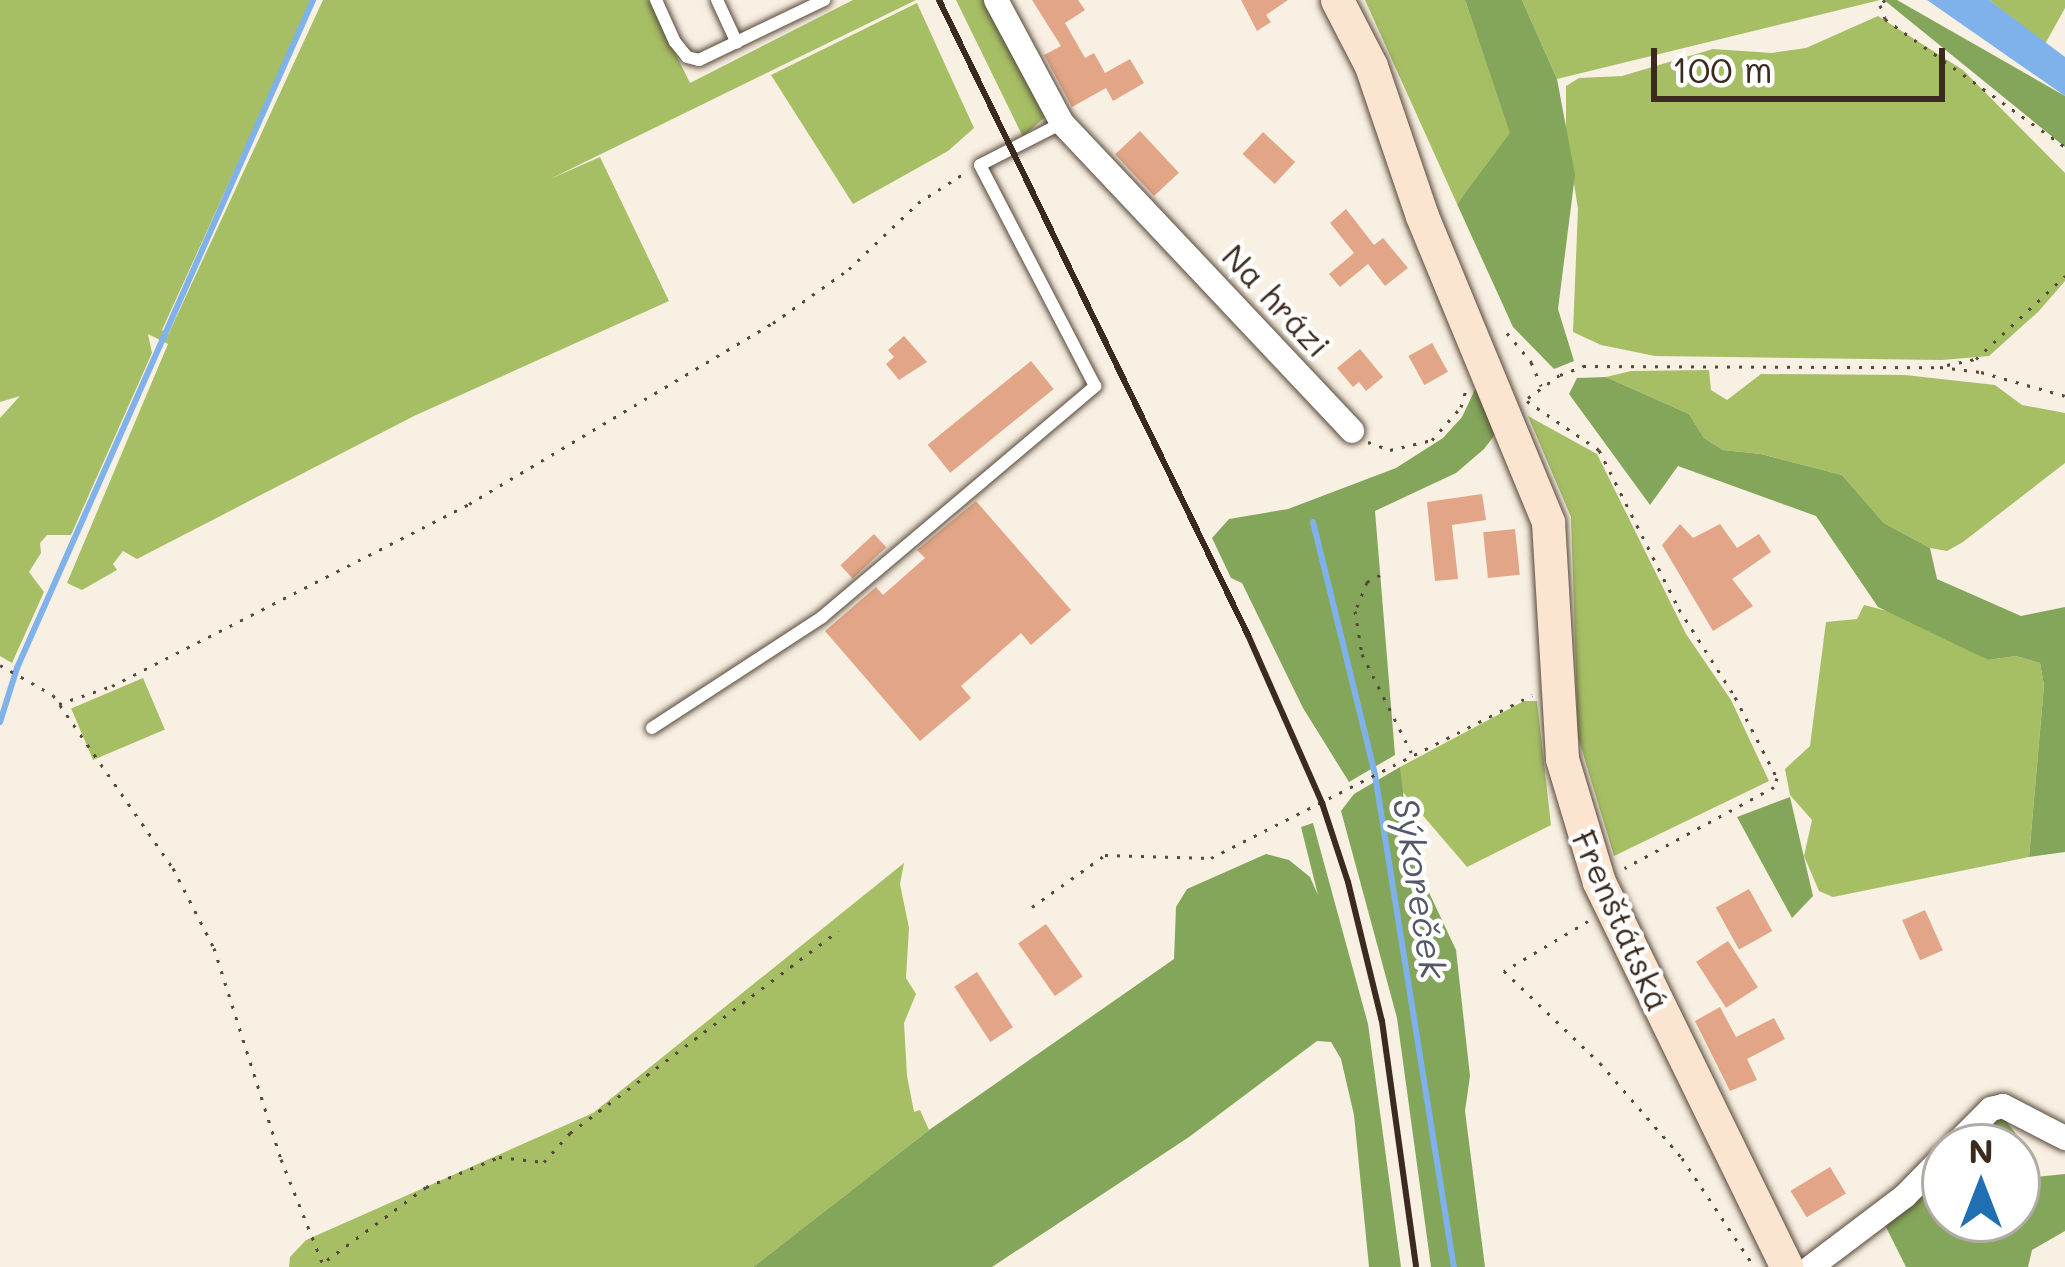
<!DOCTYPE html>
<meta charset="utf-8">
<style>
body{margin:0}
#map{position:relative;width:2065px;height:1267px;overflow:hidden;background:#f8f0e2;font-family:Mali,sans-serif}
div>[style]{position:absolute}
.green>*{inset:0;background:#a6bf65;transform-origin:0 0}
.forest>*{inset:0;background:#84a65a}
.water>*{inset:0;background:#7fb1eb}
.stream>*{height:6px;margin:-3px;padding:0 3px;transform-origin:3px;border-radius:3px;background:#7fb1eb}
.building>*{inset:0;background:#e3a587;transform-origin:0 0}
.path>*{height:3px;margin-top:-1.5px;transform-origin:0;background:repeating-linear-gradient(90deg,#57483b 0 3px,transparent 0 12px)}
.roads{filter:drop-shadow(0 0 3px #57483b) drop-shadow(0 0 3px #57483b)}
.lane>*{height:12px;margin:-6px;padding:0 6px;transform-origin:6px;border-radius:6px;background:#fff}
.street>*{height:24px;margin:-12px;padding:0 12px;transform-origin:12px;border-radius:12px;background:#fff}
.secondary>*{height:33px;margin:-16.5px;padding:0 16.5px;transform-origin:16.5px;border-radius:16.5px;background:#fce5d0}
.rail>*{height:6px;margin:-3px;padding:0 3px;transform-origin:3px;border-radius:3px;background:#3b2a1e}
span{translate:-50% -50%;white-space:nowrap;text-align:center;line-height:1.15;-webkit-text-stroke:9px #fff;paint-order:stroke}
.street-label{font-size:33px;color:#3b2a1e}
.water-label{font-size:36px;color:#535966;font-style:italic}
.north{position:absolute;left:1921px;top:1123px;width:120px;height:120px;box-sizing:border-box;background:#fff;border:3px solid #b1aaa5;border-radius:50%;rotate:0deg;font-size:33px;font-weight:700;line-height:48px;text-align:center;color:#3b2a1e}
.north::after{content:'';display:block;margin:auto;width:42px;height:54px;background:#1f6fb2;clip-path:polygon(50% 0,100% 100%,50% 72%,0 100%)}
.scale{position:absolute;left:1651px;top:48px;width:294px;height:54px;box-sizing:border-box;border:6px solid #3b2a1e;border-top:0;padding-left:15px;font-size:36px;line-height:42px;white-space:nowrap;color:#3b2a1e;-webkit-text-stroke:9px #fff;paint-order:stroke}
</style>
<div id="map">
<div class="green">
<div style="clip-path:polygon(0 0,312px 0,162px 330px,168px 335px,323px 0,649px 0,690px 83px,853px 0,916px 0,550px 179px,600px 157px,669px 301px,414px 416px,137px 559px,123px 551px,113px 564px,117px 570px,82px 590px,67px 583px,168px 344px,148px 334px,152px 353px,71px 535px,47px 535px,40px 543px,41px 553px,29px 572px,44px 592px,12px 663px,0 656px,0 418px,20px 396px,0 402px)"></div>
<div style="clip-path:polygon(956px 0,988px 0,1049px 113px,1023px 137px)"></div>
<div style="clip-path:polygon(1365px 0,1465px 0,1511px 134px,1457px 204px)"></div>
<div style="clip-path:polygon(1522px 0,1880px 0,1557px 79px)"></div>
<div style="clip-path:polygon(1989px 0,2065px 0,2065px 8px,2045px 44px)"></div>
<div style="clip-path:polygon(917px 3px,974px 128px,948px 151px,853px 204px,771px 75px)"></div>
<div style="clip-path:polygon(1878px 16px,1963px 70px,2065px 173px,2065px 281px,2038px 312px,1989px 356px,1942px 360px,1655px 356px,1601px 345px,1573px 332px,1578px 209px,1566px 133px,1566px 86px,1579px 78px,1622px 76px,1713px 49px,1772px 53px,1806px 48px)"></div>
<div style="clip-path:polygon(1709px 370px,1711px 390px,1727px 400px,1761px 374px,1905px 375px,1995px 385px,2022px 405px,2065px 413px,2065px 463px,1963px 542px,1947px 551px,1930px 548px,1884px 523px,1842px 475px,1761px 454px,1723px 450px,1704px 438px,1689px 414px,1606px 377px,1631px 371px)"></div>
<div style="clip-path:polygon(1528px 416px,1597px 454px,1686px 634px,1731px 700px,1769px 781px,1614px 856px,1578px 737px,1571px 517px)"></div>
<div style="clip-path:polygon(1864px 605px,1902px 615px,1988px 660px,2016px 656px,2040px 663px,2044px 685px,2029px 857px,1833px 897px,1819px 891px,1804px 856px,1812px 820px,1790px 795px,1785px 769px,1810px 746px,1826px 622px,1857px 619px)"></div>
<div style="left:143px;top:678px;width:56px;height:78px;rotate:67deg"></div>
<div style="clip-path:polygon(1524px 701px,1537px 701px,1551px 825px,1467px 867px,1401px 790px,1400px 767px)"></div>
<div style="clip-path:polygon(904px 863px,900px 884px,909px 928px,906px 978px,916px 994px,904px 1023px,907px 1076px,914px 1112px,920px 1110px,929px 1130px,753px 1267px,289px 1267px,290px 1257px,306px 1240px,593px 1113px)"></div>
</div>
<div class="forest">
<div style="clip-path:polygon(1465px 0,1522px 0,1557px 79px,1575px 175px,1558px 309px,1574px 361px,1554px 369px,1513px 327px,1457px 204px,1510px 133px)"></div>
<div style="clip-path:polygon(1884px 0,1897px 0,2065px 96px,2065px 147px)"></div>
<div style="clip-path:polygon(1606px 377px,1689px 414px,1704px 438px,1723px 450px,1761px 454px,1842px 475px,1884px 523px,1930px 548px,1937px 579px,2021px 616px,2065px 607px,2065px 852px,2029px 857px,2044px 685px,2040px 663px,2016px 656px,1988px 660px,1878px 607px,1816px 516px,1678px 466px,1650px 505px,1569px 394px,1577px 378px)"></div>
<div style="clip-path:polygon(1479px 381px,1500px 428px,1484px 449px,1456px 473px,1375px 511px,1395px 755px,1349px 782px,1303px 708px,1242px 583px,1231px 578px,1212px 538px,1229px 519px,1288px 509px,1396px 468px,1443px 438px,1462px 417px)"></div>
<div style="clip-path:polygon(1400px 767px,1410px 852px,1456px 950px,1470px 1076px,1465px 1111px,1485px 1267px,1431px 1267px,1397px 1018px,1341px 811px,1354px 794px)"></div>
<div style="clip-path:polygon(1790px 797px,1813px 896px,1792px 918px,1737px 817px)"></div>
<div style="clip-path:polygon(1313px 823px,1368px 1024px,1401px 1267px,1369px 1267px,1354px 1115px,1341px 1059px,1331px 1042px,1317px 1041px,1189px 1137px,992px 1267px,753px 1267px,929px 1130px,1174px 959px,1176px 907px,1187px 889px,1266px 854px,1289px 860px,1310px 877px,1318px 895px,1301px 827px)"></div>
<div style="clip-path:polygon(2000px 1113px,2019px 1138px,2035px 1177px,2065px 1174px,2065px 1231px,2032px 1250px,2028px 1267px,1906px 1267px,1884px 1223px,1945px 1165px,1945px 1219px,2017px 1219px,2017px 1147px,1964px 1147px)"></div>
</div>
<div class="water">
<div style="clip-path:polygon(1927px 0,1989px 0,2065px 57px,2065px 96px)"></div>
</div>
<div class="stream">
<div style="left:1313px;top:522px;width:260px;rotate:76.2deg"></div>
<div style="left:1375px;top:775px;width:498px;rotate:80.9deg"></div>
<div style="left:0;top:722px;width:57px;rotate:-72.5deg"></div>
<div style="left:17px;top:668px;width:731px;rotate:-66.1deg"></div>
</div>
<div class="building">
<div style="clip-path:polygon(1032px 0,1078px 0,1085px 10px,1065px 23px,1085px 58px,1094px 53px,1105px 73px,1130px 59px,1144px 83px,1113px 101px,1106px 88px,1072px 107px,1044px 55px,1061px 46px)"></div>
<div style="clip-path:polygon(1241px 0,1288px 0,1266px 15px,1271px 22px,1257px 31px)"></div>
<div style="left:1140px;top:131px;width:57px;height:34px;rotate:47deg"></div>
<div style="left:1263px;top:132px;width:44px;height:30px;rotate:43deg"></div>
<div style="clip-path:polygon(1346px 209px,1374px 245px,1383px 238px,1408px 268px,1385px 286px,1368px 264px,1340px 287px,1329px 274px,1354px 253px,1330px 223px)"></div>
<div style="clip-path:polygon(904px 336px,927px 362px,899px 380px,886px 364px,894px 357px,888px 350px)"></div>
<div style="left:1432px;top:343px;width:33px;height:27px;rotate:61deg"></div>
<div style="clip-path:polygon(1360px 349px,1383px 377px,1366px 391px,1359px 382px,1353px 387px,1337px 368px)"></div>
<div style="left:1031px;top:361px;width:36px;height:133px;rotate:51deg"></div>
<div style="clip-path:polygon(1482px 494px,1486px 520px,1452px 525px,1458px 579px,1435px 581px,1427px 502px)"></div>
<div style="clip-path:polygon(976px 501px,1071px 610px,1031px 645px,1021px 633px,961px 686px,971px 698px,920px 741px,825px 631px,876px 587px,883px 595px,925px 558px,917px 550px)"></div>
<div style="clip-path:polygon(1680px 524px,1693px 538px,1720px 524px,1737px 548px,1759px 534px,1771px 552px,1732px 579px,1753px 606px,1713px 631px,1662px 545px)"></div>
<div style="left:1515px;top:529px;width:46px;height:32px;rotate:84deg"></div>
<div style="left:874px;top:534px;width:18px;height:46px;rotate:47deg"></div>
<div style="left:1749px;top:889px;width:48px;height:38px;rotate:61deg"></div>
<div style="left:1925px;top:910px;width:44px;height:25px;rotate:66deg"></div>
<div style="left:1046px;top:924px;width:64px;height:34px;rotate:55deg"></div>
<div style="left:1728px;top:941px;width:55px;height:38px;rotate:57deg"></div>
<div style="left:977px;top:972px;width:66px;height:27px;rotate:57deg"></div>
<div style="clip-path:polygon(1720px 1007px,1736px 1037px,1774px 1018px,1785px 1039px,1747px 1059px,1757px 1080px,1730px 1091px,1695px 1021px)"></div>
<div style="left:1830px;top:1167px;width:31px;height:46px;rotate:59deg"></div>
</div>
<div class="path">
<div style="left:1885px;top:0;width:7px;rotate:135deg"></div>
<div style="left:1880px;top:5px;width:15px;rotate:70deg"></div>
<div style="left:1885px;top:19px;width:221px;rotate:35.4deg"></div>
<div style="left:1507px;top:333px;width:38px;rotate:50deg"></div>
<div style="left:1531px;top:362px;width:26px;rotate:67deg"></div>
<div style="left:1947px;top:365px;width:30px;rotate:-12deg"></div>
<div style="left:1976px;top:359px;width:122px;rotate:-43deg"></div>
<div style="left:1528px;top:398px;width:39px;rotate:-36deg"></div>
<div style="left:1560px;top:375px;width:25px;rotate:-21deg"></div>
<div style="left:1583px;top:366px;width:357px;rotate:0.2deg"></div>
<div style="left:1940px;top:367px;width:41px;rotate:7deg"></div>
<div style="left:1981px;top:372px;width:87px;rotate:15.9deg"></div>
<div style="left:1527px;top:401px;width:87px;rotate:34.2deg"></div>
<div style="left:1599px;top:450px;width:178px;rotate:63.3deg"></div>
<div style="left:1679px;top:609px;width:104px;rotate:57.5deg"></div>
<div style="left:1735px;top:697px;width:91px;rotate:62.6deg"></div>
<div style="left:1777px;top:778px;width:9px;rotate:108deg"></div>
<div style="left:1774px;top:787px;width:170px;rotate:151.5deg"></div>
<div style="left:1368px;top:442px;width:23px;rotate:20deg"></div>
<div style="left:1390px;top:450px;width:43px;rotate:-13.4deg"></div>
<div style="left:1432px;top:440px;width:44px;rotate:-48.7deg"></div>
<div style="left:1461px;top:407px;width:18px;rotate:-74deg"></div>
<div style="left:1380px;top:575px;width:15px;rotate:152deg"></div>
<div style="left:1367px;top:582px;width:31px;rotate:112deg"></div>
<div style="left:1355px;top:611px;width:44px;rotate:80.8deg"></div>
<div style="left:1362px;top:654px;width:110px;rotate:63.4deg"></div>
<div style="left:0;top:665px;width:61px;rotate:29.5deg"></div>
<div style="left:53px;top:695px;width:211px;rotate:55.3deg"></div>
<div style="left:173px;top:868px;width:90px;rotate:62.9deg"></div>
<div style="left:214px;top:948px;width:221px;rotate:72.4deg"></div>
<div style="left:281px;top:1159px;width:116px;rotate:68.3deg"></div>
<div style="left:59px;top:704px;width:56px;rotate:-18.8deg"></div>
<div style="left:112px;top:686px;width:401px;rotate:-27deg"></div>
<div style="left:469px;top:504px;width:354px;rotate:-30.8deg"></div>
<div style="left:773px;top:323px;width:93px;rotate:-35.4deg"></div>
<div style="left:849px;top:269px;width:95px;rotate:-43.7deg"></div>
<div style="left:918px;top:203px;width:54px;rotate:-32.8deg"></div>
<div style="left:1032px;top:907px;width:90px;rotate:-35.5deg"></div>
<div style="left:1105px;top:855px;width:106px;rotate:1.6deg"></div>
<div style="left:1211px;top:858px;width:360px;rotate:-26.9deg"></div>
<div style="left:1588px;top:921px;width:98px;rotate:149.2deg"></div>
<div style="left:1504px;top:971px;width:133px;rotate:43.8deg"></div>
<div style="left:1600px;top:1063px;width:125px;rotate:49.2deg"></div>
<div style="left:1682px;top:1158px;width:125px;rotate:56.4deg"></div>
<div style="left:327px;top:1260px;width:123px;rotate:-36.4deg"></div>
<div style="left:426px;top:1187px;width:79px;rotate:-22.3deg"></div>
<div style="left:499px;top:1157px;width:45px;rotate:6.3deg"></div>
<div style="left:544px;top:1162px;width:39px;rotate:-48deg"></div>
<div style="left:570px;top:1133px;width:336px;rotate:-37deg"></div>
</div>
<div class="roads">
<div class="lane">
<div style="left:656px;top:0;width:46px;rotate:65.7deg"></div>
<div style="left:675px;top:42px;width:19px;rotate:51deg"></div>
<div style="left:687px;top:57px;width:12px;rotate:14deg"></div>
<div style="left:699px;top:60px;width:139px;rotate:-25.6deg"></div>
<div style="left:717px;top:0;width:47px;rotate:65.1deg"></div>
<div style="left:652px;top:728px;width:203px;rotate:-33.1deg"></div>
<div style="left:822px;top:617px;width:358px;rotate:-40.2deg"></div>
<div style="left:1095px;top:386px;width:249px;rotate:-117.5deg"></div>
<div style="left:980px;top:165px;width:92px;rotate:-27.1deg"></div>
</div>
<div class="street">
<div style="left:996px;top:0;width:140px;rotate:61.8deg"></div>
<div style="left:1062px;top:123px;width:423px;rotate:46.7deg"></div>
<div style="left:1953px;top:1147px;width:54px;rotate:-45deg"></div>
<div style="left:1991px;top:1109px;width:12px;rotate:-14deg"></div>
<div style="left:2003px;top:1106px;width:70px;rotate:27.3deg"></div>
<div style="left:1811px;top:1267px;width:118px;rotate:-37.1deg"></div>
<div style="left:1905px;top:1196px;width:57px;rotate:-45.7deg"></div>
</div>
<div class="secondary">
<div style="left:1337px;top:0;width:74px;rotate:62.7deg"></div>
<div style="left:1371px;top:66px;width:158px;rotate:71.2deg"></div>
<div style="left:1422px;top:216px;width:331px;rotate:67.6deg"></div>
<div style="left:1548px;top:522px;width:237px;rotate:86.6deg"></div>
<div style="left:1562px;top:759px;width:128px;rotate:73.3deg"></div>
<div style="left:1599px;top:882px;width:428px;rotate:64deg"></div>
</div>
</div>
<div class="rail">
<div style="left:939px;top:0;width:706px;rotate:64.05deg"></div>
<div style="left:1248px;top:635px;width:184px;rotate:66.2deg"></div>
<div style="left:1322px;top:803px;width:83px;rotate:71.8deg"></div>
<div style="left:1348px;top:882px;width:143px;rotate:76.3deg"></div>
<div style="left:1382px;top:1021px;width:248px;rotate:82.1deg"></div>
</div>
<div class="street-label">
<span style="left:1277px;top:300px;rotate:47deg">Na hrázi</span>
<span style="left:1622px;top:920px;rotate:66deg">Frenštátská</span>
</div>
<div class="water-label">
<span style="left:1421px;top:888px;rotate:81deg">Sýkoreček</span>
</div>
<div class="north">N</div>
<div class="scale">100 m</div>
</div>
